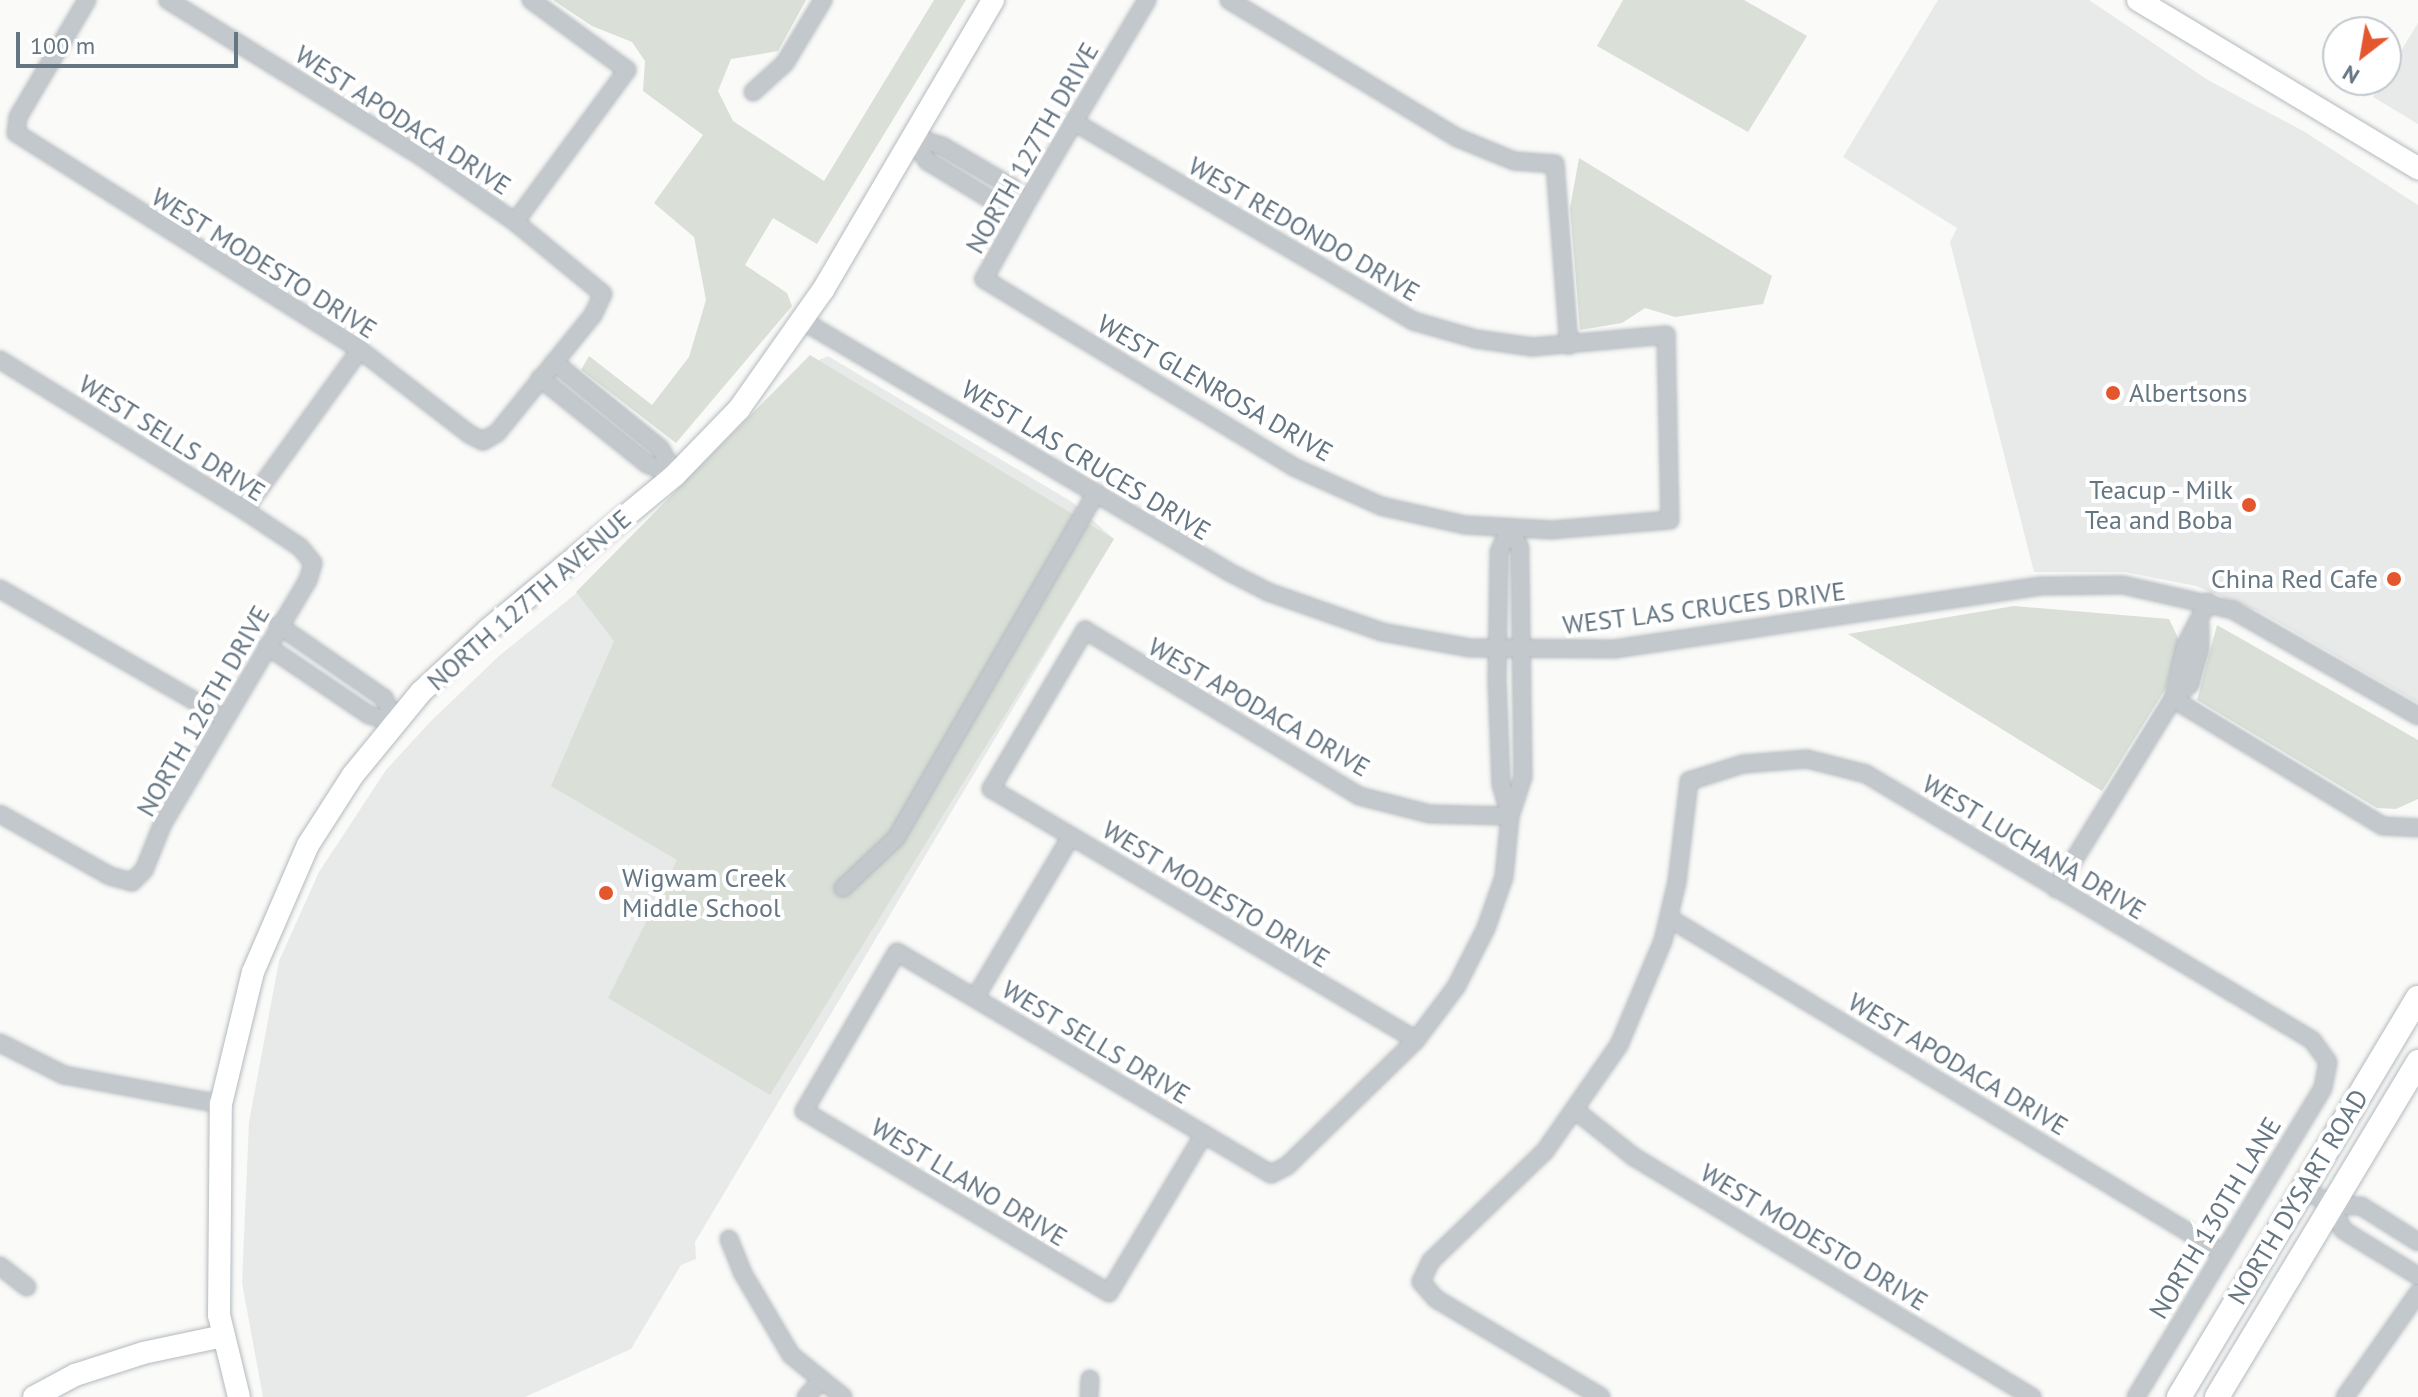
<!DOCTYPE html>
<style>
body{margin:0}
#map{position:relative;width:2418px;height:1397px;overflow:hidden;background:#fafaf8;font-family:"PT Sans",sans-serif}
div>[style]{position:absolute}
.built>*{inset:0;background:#e8e9e9}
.green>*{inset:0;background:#dadfd7}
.roads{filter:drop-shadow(0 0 2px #b3babf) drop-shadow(0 0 2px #b3babf)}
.street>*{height:16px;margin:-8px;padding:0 8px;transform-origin:8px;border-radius:8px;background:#c3c8cc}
.secondary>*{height:22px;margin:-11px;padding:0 11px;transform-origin:11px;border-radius:11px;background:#fff}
.primary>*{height:24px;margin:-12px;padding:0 12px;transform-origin:12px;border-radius:12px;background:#fff}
.dots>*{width:22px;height:22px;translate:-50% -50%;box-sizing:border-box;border:4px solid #fff;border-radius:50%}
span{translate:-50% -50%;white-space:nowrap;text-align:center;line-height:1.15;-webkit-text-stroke:8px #fff;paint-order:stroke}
.street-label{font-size:26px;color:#657683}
.poi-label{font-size:26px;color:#657683}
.left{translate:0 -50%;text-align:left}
.right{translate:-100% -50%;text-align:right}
.north{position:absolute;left:2322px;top:16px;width:80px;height:80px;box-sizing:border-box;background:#fff;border:2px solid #c1c8cd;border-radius:50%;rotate:211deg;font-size:22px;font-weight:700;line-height:32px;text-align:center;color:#657683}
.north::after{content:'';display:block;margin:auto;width:28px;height:36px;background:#e4572e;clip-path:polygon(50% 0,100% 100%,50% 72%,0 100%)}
.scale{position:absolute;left:16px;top:32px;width:222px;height:36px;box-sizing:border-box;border:4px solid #657683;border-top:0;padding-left:10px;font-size:24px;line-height:28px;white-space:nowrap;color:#657683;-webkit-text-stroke:6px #fff;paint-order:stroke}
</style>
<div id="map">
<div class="built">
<div style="clip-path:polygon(1938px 0,2089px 0,2208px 80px,2305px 132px,2418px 205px,2418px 703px,2262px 613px,2196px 586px,2125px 572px,2034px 572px,1950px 242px,1957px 228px,1843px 157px)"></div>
<div style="clip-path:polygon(2418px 23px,2418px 124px,2373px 97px)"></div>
<div style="clip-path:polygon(828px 356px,1072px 502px,1114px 539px,695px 1242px,696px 1259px,681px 1265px,631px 1349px,525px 1397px,263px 1397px,242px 1283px,249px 1122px,279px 961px,319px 872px,386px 770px,432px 720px,499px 656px,654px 530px,798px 369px)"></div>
</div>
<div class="green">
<div style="clip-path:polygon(553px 0,806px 0,778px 51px,731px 59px,718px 91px,733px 121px,824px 181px,934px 0,966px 0,817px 244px,773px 218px,745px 265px,787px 293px,792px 306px,676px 443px,581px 370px,589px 356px,652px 405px,689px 357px,706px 300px,694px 237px,654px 203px,703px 135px,643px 91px,645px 61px,632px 42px,592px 26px)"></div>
<div style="clip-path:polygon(1623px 0,1744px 0,1807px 36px,1748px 132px,1597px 46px)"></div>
<div style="clip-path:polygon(1579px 158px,1772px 276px,1763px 304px,1675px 317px,1645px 308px,1622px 323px,1580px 330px,1570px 208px)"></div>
<div style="clip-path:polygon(810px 355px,1114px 539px,770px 1095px,608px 998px,677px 860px,551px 786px,614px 641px,576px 592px)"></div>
<div style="clip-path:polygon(2014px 606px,2169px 619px,2179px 640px,2166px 688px,2102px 791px,1848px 634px)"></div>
<div style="clip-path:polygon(2217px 625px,2418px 740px,2418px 799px,2396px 809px,2377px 808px,2197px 700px)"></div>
</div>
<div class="roads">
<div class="street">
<div style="left:87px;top:0;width:136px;rotate:120.5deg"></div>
<div style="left:18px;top:117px;width:16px;rotate:97deg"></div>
<div style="left:16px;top:133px;width:407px;rotate:32.2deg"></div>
<div style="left:360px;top:350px;width:138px;rotate:37.6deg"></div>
<div style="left:469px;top:434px;width:16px;rotate:27deg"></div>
<div style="left:483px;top:441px;width:16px;rotate:-30deg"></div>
<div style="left:497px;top:433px;width:152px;rotate:-50.9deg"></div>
<div style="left:593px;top:315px;width:23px;rotate:-65deg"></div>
<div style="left:603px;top:294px;width:114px;rotate:-140.7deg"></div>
<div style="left:515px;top:222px;width:113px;rotate:-145deg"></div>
<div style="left:422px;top:157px;width:299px;rotate:-148.3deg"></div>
<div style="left:1229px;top:0;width:267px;rotate:31.1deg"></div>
<div style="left:1458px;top:138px;width:61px;rotate:22.3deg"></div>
<div style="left:1514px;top:161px;width:41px;rotate:4.2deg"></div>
<div style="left:1555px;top:164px;width:182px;rotate:85.6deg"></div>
<div style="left:753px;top:92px;width:43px;rotate:-42.2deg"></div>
<div style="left:785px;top:63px;width:74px;rotate:-58.9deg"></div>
<div style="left:1074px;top:122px;width:393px;rotate:30.4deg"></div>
<div style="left:1413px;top:321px;width:66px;rotate:15.9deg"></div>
<div style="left:1476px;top:339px;width:57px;rotate:8.1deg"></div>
<div style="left:1532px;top:347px;width:135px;rotate:-5.1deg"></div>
<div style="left:1666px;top:335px;width:185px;rotate:88.8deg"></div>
<div style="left:1670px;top:520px;width:118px;rotate:175.2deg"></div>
<div style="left:1552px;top:530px;width:87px;rotate:-176.7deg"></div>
<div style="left:1465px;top:525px;width:86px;rotate:-167.3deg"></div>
<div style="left:1381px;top:506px;width:95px;rotate:-155.9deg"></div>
<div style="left:1294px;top:467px;width:363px;rotate:-148.8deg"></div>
<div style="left:984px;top:279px;width:82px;rotate:-60.9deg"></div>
<div style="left:1024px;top:207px;width:99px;rotate:-59.5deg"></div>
<div style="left:1074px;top:122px;width:142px;rotate:-59.1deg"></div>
<div style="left:911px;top:136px;width:30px;rotate:57deg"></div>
<div style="left:927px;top:161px;width:83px;rotate:31.2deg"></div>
<div style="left:998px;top:204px;width:26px;rotate:7deg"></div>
<div style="left:911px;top:136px;width:33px;rotate:18deg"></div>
<div style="left:942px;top:146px;width:81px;rotate:30.4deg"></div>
<div style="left:1012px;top:187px;width:23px;rotate:59deg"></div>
<div style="left:515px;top:222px;width:189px;rotate:-53.6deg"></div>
<div style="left:627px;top:70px;width:119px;rotate:-143.9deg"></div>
<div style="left:803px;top:321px;width:492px;rotate:30.5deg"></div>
<div style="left:1227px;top:571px;width:46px;rotate:27.1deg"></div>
<div style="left:1268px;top:592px;width:121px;rotate:19.3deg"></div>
<div style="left:1382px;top:632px;width:89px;rotate:10.3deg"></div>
<div style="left:1470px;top:648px;width:144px;rotate:0.4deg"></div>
<div style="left:1614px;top:649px;width:433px;rotate:-8.4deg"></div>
<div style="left:2042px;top:586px;width:81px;rotate:-0.7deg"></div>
<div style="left:2123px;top:585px;width:113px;rotate:12.8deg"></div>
<div style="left:2233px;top:610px;width:213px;rotate:29.8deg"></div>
<div style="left:0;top:360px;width:286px;rotate:31.6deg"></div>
<div style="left:244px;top:510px;width:67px;rotate:33.5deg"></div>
<div style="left:300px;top:547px;width:21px;rotate:51deg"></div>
<div style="left:313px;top:563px;width:18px;rotate:106deg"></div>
<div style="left:308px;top:580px;width:283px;rotate:120.8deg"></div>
<div style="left:163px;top:823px;width:51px;rotate:112deg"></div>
<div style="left:144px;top:870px;width:17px;rotate:135deg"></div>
<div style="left:132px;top:882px;width:23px;rotate:-165deg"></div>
<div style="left:110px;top:876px;width:126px;rotate:-150.6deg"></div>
<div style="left:554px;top:362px;width:136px;rotate:39.1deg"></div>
<div style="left:660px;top:448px;width:31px;rotate:61deg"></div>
<div style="left:540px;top:378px;width:137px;rotate:38.8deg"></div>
<div style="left:647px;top:464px;width:30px;rotate:21deg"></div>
<div style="left:244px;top:510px;width:198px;rotate:-54.1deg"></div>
<div style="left:1510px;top:528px;width:26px;rotate:115deg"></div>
<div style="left:1499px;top:552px;width:128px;rotate:90.9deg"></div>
<div style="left:1497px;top:680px;width:104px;rotate:87.8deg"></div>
<div style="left:1501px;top:784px;width:33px;rotate:74deg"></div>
<div style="left:0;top:589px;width:257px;rotate:29.9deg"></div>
<div style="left:278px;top:625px;width:129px;rotate:34.6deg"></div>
<div style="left:384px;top:698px;width:26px;rotate:65deg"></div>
<div style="left:267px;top:646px;width:123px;rotate:34.1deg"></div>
<div style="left:369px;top:715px;width:27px;rotate:15deg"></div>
<div style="left:2173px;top:699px;width:245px;rotate:31.2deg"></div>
<div style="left:2383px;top:826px;width:35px;rotate:3deg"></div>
<div style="left:2173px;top:699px;width:54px;rotate:-77.2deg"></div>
<div style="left:2185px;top:646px;width:50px;rotate:-62.4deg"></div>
<div style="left:843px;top:888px;width:73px;rotate:-43.3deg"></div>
<div style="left:896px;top:838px;width:399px;rotate:-59.9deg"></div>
<div style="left:2056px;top:889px;width:223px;rotate:-58.4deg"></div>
<div style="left:2173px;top:699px;width:23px;rotate:-41deg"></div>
<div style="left:2190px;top:684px;width:37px;rotate:-74deg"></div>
<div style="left:2200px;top:648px;width:22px;rotate:-90deg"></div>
<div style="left:1669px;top:918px;width:645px;rotate:31.18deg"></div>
<div style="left:975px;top:998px;width:188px;rotate:-59.3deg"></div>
<div style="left:1416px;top:1040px;width:494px;rotate:-149.4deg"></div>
<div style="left:991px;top:789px;width:185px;rotate:-59.4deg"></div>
<div style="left:1085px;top:630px;width:320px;rotate:31.2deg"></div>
<div style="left:1359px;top:796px;width:73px;rotate:14.2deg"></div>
<div style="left:1430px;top:814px;width:80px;rotate:1.4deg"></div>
<div style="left:0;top:1043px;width:72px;rotate:26.6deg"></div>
<div style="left:64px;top:1075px;width:160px;rotate:10.5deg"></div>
<div style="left:1576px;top:1111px;width:74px;rotate:38.4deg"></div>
<div style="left:1634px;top:1157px;width:465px;rotate:31.1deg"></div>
<div style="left:1204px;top:1134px;width:185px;rotate:120.9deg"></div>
<div style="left:1109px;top:1293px;width:355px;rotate:-149.2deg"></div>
<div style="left:804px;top:1111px;width:184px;rotate:-59.7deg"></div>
<div style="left:897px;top:952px;width:435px;rotate:30.7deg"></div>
<div style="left:1271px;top:1174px;width:18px;rotate:-27deg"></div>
<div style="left:1287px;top:1166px;width:180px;rotate:-44.3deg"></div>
<div style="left:1416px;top:1040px;width:66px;rotate:-53deg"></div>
<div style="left:1456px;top:987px;width:66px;rotate:-63deg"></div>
<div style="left:1486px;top:928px;width:54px;rotate:-70.6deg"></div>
<div style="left:1504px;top:877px;width:61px;rotate:-84.4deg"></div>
<div style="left:1510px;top:816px;width:41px;rotate:-71.6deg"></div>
<div style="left:1523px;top:777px;width:229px;rotate:-90.8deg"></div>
<div style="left:1520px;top:548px;width:22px;rotate:-117deg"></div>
<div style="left:2304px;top:1188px;width:33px;rotate:33deg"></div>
<div style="left:2332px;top:1206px;width:29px"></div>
<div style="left:2361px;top:1206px;width:67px;rotate:32.3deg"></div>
<div style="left:2332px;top:1206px;width:26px;rotate:65deg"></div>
<div style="left:2343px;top:1230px;width:88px;rotate:31.5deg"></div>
<div style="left:729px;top:1239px;width:35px;rotate:68deg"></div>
<div style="left:742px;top:1272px;width:96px;rotate:59.4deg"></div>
<div style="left:791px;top:1355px;width:67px;rotate:38.9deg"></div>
<div style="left:0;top:1266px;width:34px;rotate:38deg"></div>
<div style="left:806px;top:1397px;width:21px;rotate:-47deg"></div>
<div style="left:1089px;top:1397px;width:18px;rotate:-87deg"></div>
<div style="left:1601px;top:1397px;width:192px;rotate:-149.3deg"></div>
<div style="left:1436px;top:1299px;width:23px;rotate:-131deg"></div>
<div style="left:1421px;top:1282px;width:23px;rotate:-65deg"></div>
<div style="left:1431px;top:1261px;width:158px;rotate:-44deg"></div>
<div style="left:1545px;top:1151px;width:129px;rotate:-55.1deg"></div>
<div style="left:1619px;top:1045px;width:113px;rotate:-67.1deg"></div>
<div style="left:1663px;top:941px;width:61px;rotate:-76.7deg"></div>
<div style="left:1677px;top:882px;width:102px;rotate:-83.2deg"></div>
<div style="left:1689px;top:781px;width:57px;rotate:-17.5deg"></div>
<div style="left:1743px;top:764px;width:64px;rotate:-4.5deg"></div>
<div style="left:1807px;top:759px;width:61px;rotate:14.3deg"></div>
<div style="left:1866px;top:774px;width:519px;rotate:30.81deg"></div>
<div style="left:2312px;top:1040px;width:27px;rotate:54deg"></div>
<div style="left:2328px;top:1062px;width:26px;rotate:101deg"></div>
<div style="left:2323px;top:1088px;width:361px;rotate:121.2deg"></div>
<div style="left:2345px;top:1397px;width:127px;rotate:-54.9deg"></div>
</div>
<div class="secondary">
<div style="left:2138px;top:0;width:327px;rotate:31deg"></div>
<div style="left:34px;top:1397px;width:47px;rotate:-28.2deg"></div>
<div style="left:75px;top:1375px;width:71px;rotate:-17.9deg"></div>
<div style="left:143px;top:1353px;width:82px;rotate:-12deg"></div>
<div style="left:239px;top:1397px;width:84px;rotate:-103.7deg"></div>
<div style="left:219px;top:1315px;width:211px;rotate:-89.5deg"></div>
<div style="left:221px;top:1104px;width:136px;rotate:-76.4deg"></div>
<div style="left:253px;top:972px;width:138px;rotate:-66.6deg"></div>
<div style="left:308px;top:845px;width:83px;rotate:-57.3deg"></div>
<div style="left:353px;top:775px;width:107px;rotate:-50.7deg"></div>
<div style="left:421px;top:692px;width:93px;rotate:-42.8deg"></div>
<div style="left:489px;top:629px;width:241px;rotate:-39.6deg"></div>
<div style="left:675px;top:475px;width:92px;rotate:-45.9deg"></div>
<div style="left:739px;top:409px;width:146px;rotate:-54.8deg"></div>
<div style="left:823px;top:290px;width:336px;rotate:-59.6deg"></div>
</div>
<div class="primary">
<div style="left:2179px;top:1397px;width:465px;rotate:-59.1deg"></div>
<div style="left:2217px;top:1397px;width:391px;rotate:-59deg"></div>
</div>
</div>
<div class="dots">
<div style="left:2113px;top:393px;background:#e4572e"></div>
<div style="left:2249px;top:505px;background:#e4572e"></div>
<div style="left:2394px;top:579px;background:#e4572e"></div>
<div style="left:606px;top:893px;background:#e4572e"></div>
</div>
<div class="street-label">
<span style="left:403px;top:120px;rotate:33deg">WEST APODACA DRIVE</span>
<span style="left:1032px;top:148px;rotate:-60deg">NORTH 127TH DRIVE</span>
<span style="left:1304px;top:229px;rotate:30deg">WEST REDONDO DRIVE</span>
<span style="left:264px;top:263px;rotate:32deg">WEST MODESTO DRIVE</span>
<span style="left:1215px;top:388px;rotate:30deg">WEST GLENROSA DRIVE</span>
<span style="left:172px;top:438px;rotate:32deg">WEST SELLS DRIVE</span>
<span style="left:1086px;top:460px;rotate:31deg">WEST LAS CRUCES DRIVE</span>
<span style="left:529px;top:600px;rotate:-41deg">NORTH 127TH AVENUE</span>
<span style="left:1704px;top:608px;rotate:-7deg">WEST LAS CRUCES DRIVE</span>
<span style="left:1259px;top:707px;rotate:30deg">WEST APODACA DRIVE</span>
<span style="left:203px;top:711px;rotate:-60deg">NORTH 126TH DRIVE</span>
<span style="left:2034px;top:847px;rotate:31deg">WEST LUCHANA DRIVE</span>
<span style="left:1216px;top:894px;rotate:31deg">WEST MODESTO DRIVE</span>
<span style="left:1096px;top:1042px;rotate:31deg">WEST SELLS DRIVE</span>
<span style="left:1958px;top:1064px;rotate:31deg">WEST APODACA DRIVE</span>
<span style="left:969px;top:1182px;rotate:31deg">WEST LLANO DRIVE</span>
<span style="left:2298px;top:1197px;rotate:-59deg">NORTH DYSART ROAD</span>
<span style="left:2215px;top:1218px;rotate:-59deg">NORTH 130TH LANE</span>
<span style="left:1814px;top:1237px;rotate:31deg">WEST MODESTO DRIVE</span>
</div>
<div class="poi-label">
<span class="left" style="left:2129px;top:393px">Albertsons</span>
<span class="right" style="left:2233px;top:505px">Teacup - Milk<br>Tea and Boba</span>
<span class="right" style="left:2378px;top:579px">China Red Cafe</span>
<span class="left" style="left:622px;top:893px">Wigwam Creek<br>Middle School</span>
</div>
<div class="north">N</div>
<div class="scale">100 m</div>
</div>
